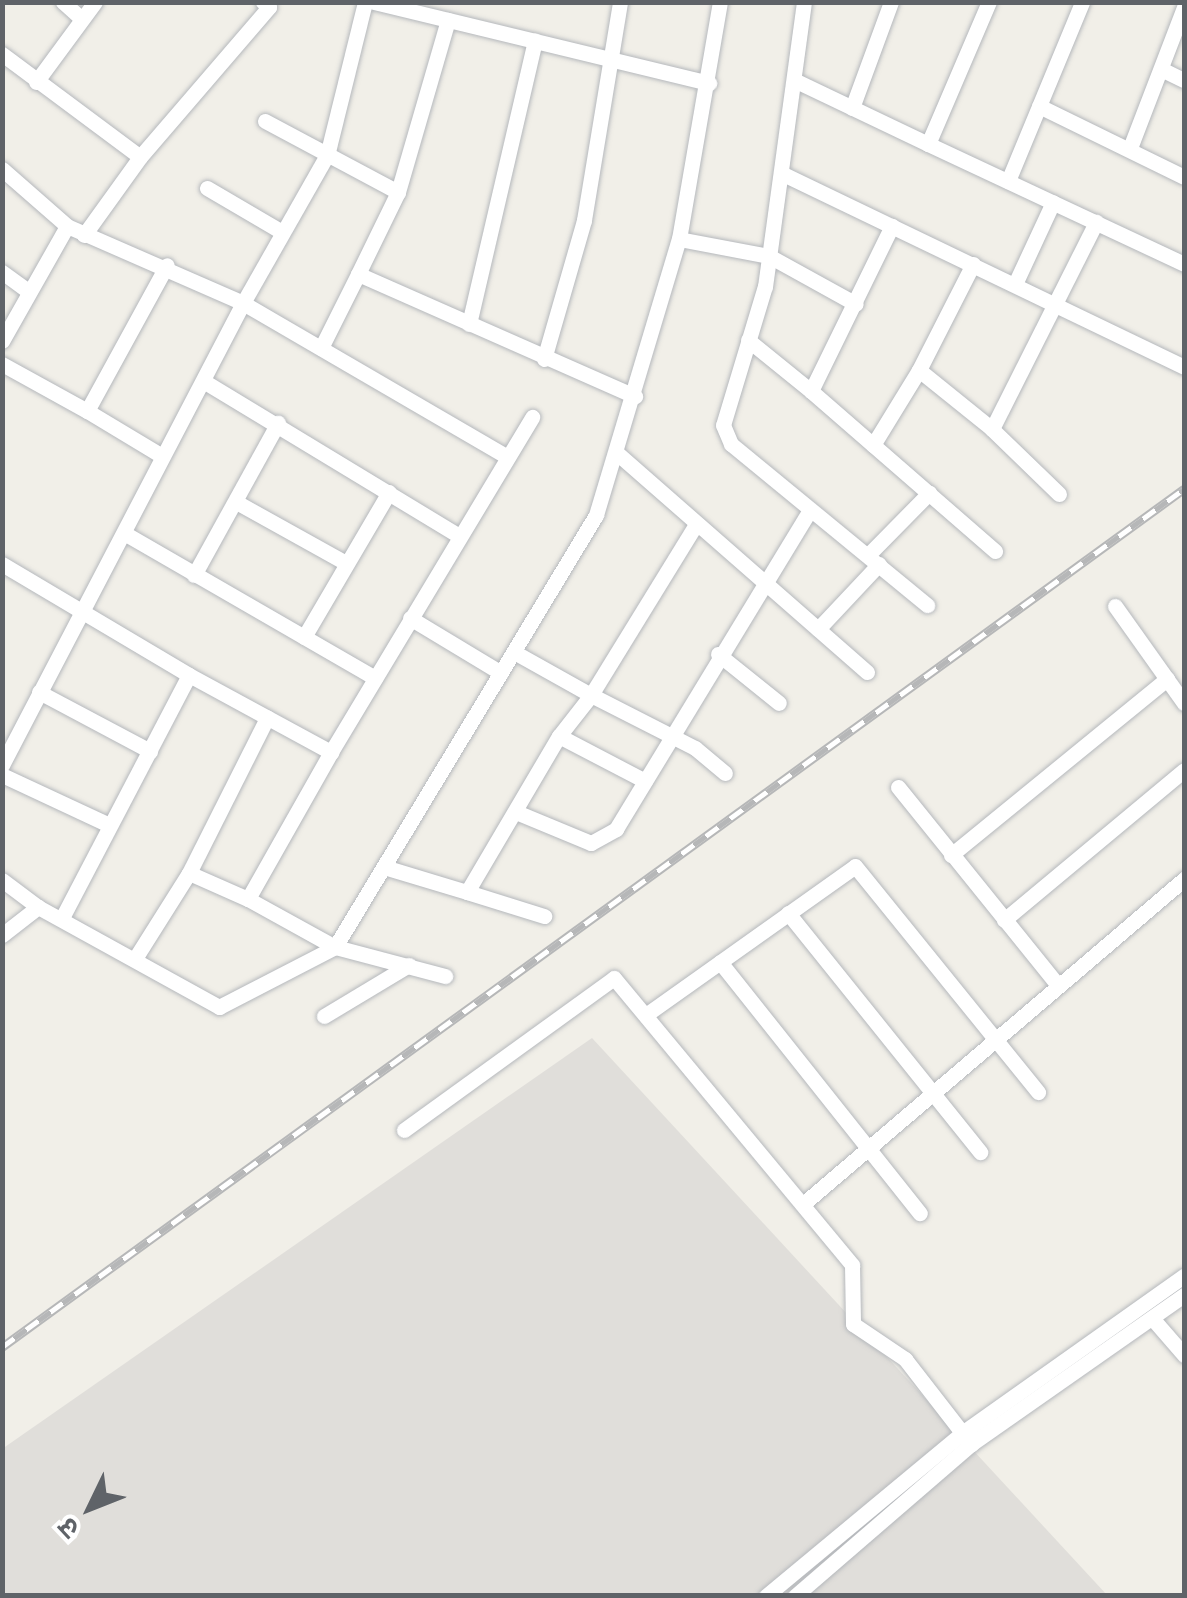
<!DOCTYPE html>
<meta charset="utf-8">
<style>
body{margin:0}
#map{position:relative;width:1187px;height:1598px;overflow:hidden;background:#f1efe8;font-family:"Public Sans","Noto Sans Devanagari",sans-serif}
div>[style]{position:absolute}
.industrial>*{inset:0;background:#e0deda}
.roads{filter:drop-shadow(0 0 2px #b5b8bc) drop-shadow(0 0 2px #b5b8bc)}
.minor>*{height:15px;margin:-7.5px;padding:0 7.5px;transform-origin:7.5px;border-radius:7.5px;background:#fff}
.rail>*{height:9px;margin-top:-4.5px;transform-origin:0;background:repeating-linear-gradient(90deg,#fff 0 15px,#b6b7b8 0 30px);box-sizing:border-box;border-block:2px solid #b6b7b8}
span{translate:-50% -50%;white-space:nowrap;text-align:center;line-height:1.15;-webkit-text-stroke:8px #fff;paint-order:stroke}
.frame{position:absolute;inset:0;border:5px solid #5f6368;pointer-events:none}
.north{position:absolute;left:40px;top:1458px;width:100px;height:100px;-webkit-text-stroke:8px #fff;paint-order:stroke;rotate:227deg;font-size:28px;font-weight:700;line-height:40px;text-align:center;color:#5f6368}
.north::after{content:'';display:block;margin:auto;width:35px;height:45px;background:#5f6368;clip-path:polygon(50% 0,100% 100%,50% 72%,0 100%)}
</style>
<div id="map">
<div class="industrial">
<div style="clip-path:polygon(592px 1038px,1107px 1595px,3px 1595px,2px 1449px)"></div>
</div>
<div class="roads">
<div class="minor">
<div style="left:63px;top:2px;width:25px;rotate:42deg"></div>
<div style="left:365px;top:2px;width:158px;rotate:103.9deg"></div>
<div style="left:327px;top:155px;width:170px;rotate:119.6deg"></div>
<div style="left:243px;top:303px;width:304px;rotate:30.2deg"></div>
<div style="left:374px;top:2px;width:345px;rotate:13.6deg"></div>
<div style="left:804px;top:2px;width:287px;rotate:97.8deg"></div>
<div style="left:765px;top:286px;width:145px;rotate:106.8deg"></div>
<div style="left:723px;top:425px;width:21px;rotate:67deg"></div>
<div style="left:731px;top:444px;width:254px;rotate:39.4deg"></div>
<div style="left:2px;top:54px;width:172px;rotate:36.7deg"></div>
<div style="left:140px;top:157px;width:198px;rotate:-49.3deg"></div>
<div style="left:269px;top:7px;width:8px;rotate:-140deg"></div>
<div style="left:1161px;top:69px;width:25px;rotate:26deg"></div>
<div style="left:794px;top:80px;width:148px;rotate:25.5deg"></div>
<div style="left:928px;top:144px;width:155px;rotate:-66.8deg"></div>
<div style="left:36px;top:82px;width:99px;rotate:-53.6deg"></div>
<div style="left:1039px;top:106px;width:161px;rotate:26.1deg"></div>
<div style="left:852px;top:108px;width:113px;rotate:-69.8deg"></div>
<div style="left:265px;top:121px;width:151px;rotate:28.1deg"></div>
<div style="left:928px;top:144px;width:283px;rotate:25.1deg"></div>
<div style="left:1130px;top:148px;width:151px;rotate:-69deg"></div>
<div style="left:2px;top:169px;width:86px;rotate:41.2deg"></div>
<div style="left:67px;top:226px;width:192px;rotate:23.6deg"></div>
<div style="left:243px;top:303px;width:521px;rotate:117.55deg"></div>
<div style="left:781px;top:173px;width:447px;rotate:25.7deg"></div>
<div style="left:1008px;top:181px;width:194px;rotate:-67.5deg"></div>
<div style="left:207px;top:188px;width:87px;rotate:30.4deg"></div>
<div style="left:84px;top:235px;width:96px;rotate:-54.3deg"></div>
<div style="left:679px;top:239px;width:92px;rotate:10.7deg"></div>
<div style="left:769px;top:256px;width:99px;rotate:28.9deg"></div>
<div style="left:973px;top:264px;width:119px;rotate:117deg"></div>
<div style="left:919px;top:370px;width:94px;rotate:38.9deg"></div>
<div style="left:2px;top:272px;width:32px;rotate:36deg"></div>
<div style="left:358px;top:274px;width:91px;rotate:-64deg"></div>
<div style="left:398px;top:192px;width:179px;rotate:-73.8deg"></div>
<div style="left:1015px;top:284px;width:90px;rotate:-65.1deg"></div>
<div style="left:469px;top:324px;width:291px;rotate:-76.9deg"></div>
<div style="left:748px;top:340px;width:81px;rotate:39deg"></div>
<div style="left:811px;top:391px;width:184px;rotate:-63.9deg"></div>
<div style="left:2px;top:341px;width:132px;rotate:-60.5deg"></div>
<div style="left:321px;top:348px;width:83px;rotate:-63.4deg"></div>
<div style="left:358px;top:274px;width:303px;rotate:23.8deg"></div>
<div style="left:544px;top:359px;width:145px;rotate:-73.9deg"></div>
<div style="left:584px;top:220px;width:221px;rotate:-80.6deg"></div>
<div style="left:2px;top:364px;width:97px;rotate:28.9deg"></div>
<div style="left:205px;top:382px;width:297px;rotate:31.2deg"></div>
<div style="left:811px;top:391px;width:244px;rotate:41deg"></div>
<div style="left:873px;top:445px;width:88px;rotate:-58.5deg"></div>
<div style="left:618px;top:454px;width:331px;rotate:41.2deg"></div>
<div style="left:162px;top:456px;width:87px;rotate:-149deg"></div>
<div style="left:87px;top:411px;width:166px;rotate:-61.3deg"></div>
<div style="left:1059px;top:494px;width:93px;rotate:-135.9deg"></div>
<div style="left:992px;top:429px;width:232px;rotate:-63.3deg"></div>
<div style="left:238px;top:503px;width:124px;rotate:29.1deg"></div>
<div style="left:124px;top:533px;width:290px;rotate:30deg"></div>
<div style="left:869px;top:554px;width:86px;rotate:-45.5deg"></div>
<div style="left:2px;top:564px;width:217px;rotate:30.7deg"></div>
<div style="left:194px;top:575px;width:174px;rotate:-61.1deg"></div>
<div style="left:1115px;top:606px;width:119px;rotate:54.6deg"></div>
<div style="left:410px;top:618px;width:106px;rotate:31.1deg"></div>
<div style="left:818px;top:629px;width:89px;rotate:-46.8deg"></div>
<div style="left:304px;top:637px;width:168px;rotate:-59.6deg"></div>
<div style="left:514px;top:652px;width:88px;rotate:29.2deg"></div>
<div style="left:591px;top:695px;width:201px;rotate:-58.4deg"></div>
<div style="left:718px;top:654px;width:78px;rotate:38.8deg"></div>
<div style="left:39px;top:692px;width:126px;rotate:28deg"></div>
<div style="left:559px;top:736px;width:97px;rotate:27.6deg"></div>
<div style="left:331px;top:752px;width:391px;rotate:-59deg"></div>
<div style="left:2px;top:775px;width:118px;rotate:25deg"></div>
<div style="left:898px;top:787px;width:255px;rotate:51.1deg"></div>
<div style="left:516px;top:812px;width:81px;rotate:22.5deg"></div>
<div style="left:591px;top:843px;width:29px;rotate:-29deg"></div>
<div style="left:616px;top:829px;width:373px;rotate:-58.7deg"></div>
<div style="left:951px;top:855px;width:279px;rotate:-39.2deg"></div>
<div style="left:384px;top:867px;width:87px;rotate:16.8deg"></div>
<div style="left:467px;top:892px;width:181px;rotate:-59.5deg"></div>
<div style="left:559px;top:736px;width:52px;rotate:-52deg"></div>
<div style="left:591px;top:695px;width:117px;rotate:27deg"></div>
<div style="left:695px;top:748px;width:39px;rotate:40deg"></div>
<div style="left:189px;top:873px;width:64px;rotate:23.8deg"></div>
<div style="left:2px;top:880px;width:45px;rotate:36.9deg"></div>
<div style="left:467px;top:892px;width:81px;rotate:17.3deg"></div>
<div style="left:788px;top:913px;width:307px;rotate:51.2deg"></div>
<div style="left:62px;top:918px;width:274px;rotate:-62.4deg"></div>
<div style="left:189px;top:675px;width:162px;rotate:28.5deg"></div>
<div style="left:331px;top:752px;width:169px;rotate:119.5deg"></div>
<div style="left:248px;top:899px;width:99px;rotate:28.9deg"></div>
<div style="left:335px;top:947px;width:114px;rotate:14.8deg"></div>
<div style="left:1004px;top:920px;width:234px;rotate:-39.8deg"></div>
<div style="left:2px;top:935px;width:46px;rotate:-37.9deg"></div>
<div style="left:38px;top:907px;width:207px;rotate:28.9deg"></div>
<div style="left:219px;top:1007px;width:131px;rotate:-27.3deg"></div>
<div style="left:335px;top:947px;width:505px;rotate:-58.86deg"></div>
<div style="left:596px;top:515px;width:288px;rotate:-73.3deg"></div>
<div style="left:679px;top:239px;width:241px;rotate:-80.2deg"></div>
<div style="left:136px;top:957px;width:99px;rotate:-57.8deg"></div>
<div style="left:189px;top:873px;width:174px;rotate:-63.3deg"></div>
<div style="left:720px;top:962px;width:321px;rotate:51.5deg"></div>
<div style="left:647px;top:1014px;width:255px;rotate:-35.4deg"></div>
<div style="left:855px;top:866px;width:291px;rotate:51deg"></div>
<div style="left:324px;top:1016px;width:99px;rotate:-31deg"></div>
<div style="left:404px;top:1130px;width:259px;rotate:-35.9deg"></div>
<div style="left:614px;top:978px;width:373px;rotate:50.3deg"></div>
<div style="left:852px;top:1265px;width:59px;rotate:89deg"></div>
<div style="left:853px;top:1324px;width:63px;rotate:33.9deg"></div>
<div style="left:905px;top:1359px;width:108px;rotate:52.2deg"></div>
<div style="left:803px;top:1204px;width:501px;rotate:-40.46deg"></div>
<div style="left:1152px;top:1318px;width:49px;rotate:49.1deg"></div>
<div style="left:766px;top:1596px;width:255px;rotate:-39.7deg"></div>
<div style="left:962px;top:1433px;width:272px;rotate:-35.3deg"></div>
<div style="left:795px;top:1596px;width:233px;rotate:-40.8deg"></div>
<div style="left:971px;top:1444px;width:260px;rotate:-35deg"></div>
</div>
</div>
<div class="rail">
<div style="left:2px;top:1347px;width:1461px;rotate:-35.98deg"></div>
</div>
<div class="frame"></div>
<div class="north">उ</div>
</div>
